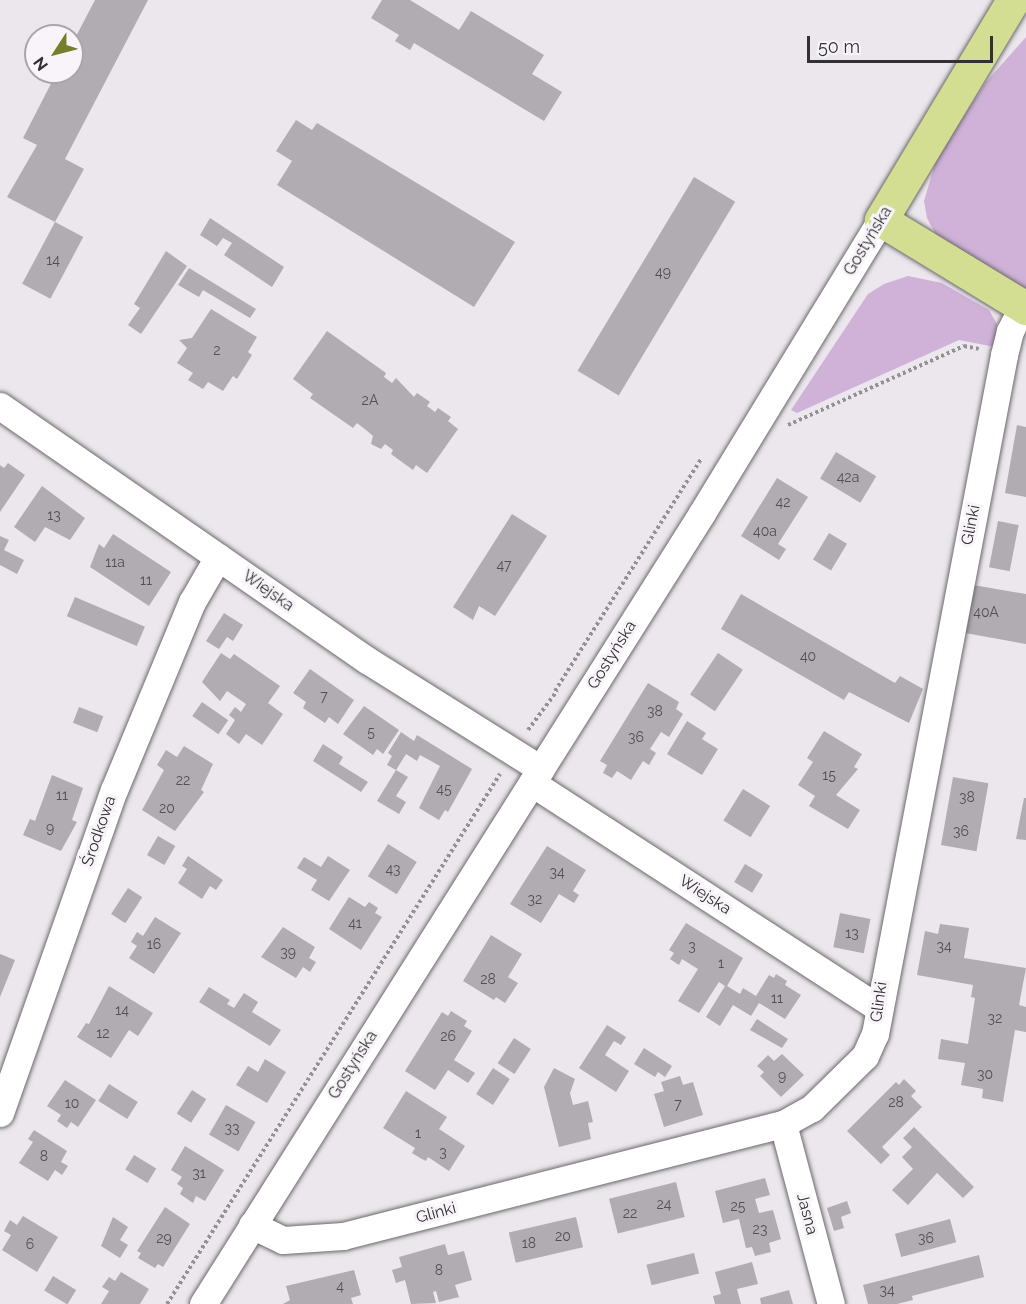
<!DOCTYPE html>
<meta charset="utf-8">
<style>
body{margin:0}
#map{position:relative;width:1026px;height:1304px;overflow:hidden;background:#ebe7ec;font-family:Raleway,sans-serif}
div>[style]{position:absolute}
.green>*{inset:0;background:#d0b2d9}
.building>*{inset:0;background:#b0acb1;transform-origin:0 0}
.path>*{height:4px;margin-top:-2px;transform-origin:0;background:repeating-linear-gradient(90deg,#949195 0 3px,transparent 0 6px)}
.roads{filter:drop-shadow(0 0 2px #6c696d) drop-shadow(0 0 2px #6c696d)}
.minor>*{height:27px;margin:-13.5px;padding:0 13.5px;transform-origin:13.5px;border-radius:13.5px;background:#fff}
.major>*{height:33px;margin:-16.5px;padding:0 16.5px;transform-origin:16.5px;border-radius:16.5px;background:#d4de92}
span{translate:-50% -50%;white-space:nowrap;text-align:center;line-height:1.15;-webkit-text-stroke:6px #f8f4f9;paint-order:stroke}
.number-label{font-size:14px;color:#525052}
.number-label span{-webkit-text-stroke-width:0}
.street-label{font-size:16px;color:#323133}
.north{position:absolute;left:24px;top:24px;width:60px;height:60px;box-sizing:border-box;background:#f8f4f9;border:2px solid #a9a6aa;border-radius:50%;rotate:234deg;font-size:16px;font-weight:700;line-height:24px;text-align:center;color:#323133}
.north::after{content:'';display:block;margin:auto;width:21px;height:27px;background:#75802d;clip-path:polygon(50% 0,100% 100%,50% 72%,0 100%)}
.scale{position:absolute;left:807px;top:36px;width:186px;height:27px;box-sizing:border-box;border:3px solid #323133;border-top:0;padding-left:8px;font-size:18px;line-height:21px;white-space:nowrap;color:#323133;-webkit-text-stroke:4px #f8f4f9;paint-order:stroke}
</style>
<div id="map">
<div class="green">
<div style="clip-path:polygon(1026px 37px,1026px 291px,936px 235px,927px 218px,924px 201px,937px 157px,986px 82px)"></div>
<div style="clip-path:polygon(908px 276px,942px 283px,989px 310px,997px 324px,995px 347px,959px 340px,797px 413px,791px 410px,868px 294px,884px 284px)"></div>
</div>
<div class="building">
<div style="clip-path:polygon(95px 0,148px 0,65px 159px,84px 169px,55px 222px,7px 197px,37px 145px,23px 138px,57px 72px,72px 72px,72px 44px)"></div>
<div style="clip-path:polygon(382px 0,410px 0,459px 30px,471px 11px,544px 55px,532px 74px,562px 92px,544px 121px,414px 43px,410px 50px,395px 41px,399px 35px,371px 18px)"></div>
<div style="clip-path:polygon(296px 120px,312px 130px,317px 123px,515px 242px,474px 307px,277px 185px,292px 161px,276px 151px)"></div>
<div style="left:694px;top:177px;width:48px;height:226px;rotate:31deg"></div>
<div style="clip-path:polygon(210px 218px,284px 267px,272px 287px,224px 255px,232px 243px,223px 238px,217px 246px,200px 235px)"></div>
<div style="left:55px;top:222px;width:32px;height:70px;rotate:28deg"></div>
<div style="clip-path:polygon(166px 251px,187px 266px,141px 334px,128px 325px,140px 308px,134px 304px)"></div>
<div style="clip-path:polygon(189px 268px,256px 309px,250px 318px,203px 290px,199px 297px,178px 285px)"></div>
<div style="clip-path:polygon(211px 309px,257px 337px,248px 352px,252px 355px,237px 379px,233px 376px,223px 391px,208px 382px,203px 389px,188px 380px,193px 373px,177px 363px,187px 348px,179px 340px,192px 338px)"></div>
<div style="clip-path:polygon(327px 331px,386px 373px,384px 377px,392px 383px,396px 378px,414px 397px,417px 393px,430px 402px,427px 406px,435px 412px,438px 408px,451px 417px,448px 421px,458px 429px,427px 473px,416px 465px,413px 470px,391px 454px,393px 450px,385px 444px,381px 449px,371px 444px,373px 436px,366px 430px,357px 423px,353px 428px,310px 398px,313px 394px,293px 379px)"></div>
<div style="clip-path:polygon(1017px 425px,1026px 427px,1026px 497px,1005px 493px)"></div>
<div style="left:836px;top:452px;width:47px;height:31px;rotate:31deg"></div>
<div style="clip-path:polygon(8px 463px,25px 475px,0 512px,0 465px,4px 468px)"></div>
<div style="clip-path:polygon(777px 478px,808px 497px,778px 544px,786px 549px,779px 560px,741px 536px)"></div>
<div style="clip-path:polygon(42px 486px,85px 518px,70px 540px,45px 527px,35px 542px,14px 527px)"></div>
<div style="clip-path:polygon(512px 514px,547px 536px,495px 616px,479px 606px,473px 620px,453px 607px)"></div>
<div style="left:998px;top:521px;width:21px;height:47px;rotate:11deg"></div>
<div style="left:829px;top:533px;width:21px;height:31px;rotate:31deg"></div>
<div style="clip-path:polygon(113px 534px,171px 572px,149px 606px,90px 567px,99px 544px,104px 548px)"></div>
<div style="clip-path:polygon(0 536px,9px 540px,4px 550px,24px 560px,17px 574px,0 565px)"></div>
<div style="clip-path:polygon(973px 585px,1026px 594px,1026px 644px,965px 633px)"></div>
<div style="clip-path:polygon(741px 594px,895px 683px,900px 676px,923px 689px,909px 723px,849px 692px,844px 700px,721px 629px)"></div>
<div style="left:75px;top:597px;width:76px;height:21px;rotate:23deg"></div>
<div style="clip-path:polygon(224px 613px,243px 625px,233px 641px,227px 637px,219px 649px,206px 641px)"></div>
<div style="clip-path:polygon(221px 653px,230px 659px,234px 654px,280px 686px,268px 703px,283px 714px,262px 745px,246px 734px,239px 744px,226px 734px,235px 720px,229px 715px,235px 707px,241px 712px,246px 704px,227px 691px,220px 701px,202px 682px)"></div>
<div style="left:718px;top:653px;width:30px;height:50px;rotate:34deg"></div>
<div style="clip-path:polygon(310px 669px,354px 700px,338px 724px,329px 717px,325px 723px,303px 708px,306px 702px,293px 693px)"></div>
<div style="clip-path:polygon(648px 683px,679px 702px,676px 709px,683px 714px,669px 737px,661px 732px,650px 749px,656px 753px,649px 765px,643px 761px,631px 780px,617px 771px,612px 778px,603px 773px,607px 765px,600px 761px)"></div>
<div style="left:202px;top:702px;width:32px;height:17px;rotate:35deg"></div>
<div style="clip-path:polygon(364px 706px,399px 730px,383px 754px,377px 749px,373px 755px,343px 734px)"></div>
<div style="left:79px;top:707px;width:26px;height:17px;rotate:21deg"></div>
<div style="clip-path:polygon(687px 721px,706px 733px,702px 739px,718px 749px,702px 775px,667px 754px)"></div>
<div style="clip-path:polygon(824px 731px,862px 754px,854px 767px,858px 769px,836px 795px,860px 810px,848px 829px,809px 806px,815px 796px,798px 785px,813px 762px,807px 758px)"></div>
<div style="clip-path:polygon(401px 732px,414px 741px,417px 735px,472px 769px,448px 812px,445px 810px,439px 820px,419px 808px,440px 766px,420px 755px,417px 761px,406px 754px,396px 770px,408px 777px,396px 796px,406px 802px,399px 814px,377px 801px,396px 770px,387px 765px,392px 756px,388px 753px)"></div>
<div style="clip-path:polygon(323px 744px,343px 757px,339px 764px,368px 782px,361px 792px,313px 761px)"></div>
<div style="clip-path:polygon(184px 746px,213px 764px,201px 790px,204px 792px,175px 831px,142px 810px,164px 770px,157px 765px,166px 750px,177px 757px)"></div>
<div style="clip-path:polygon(52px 775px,83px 788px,72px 820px,77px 822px,61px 851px,23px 835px,30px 819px,35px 821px)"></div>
<div style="left:953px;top:777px;width:36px;height:69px;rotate:10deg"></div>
<div style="left:743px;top:789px;width:32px;height:37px;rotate:32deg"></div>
<div style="clip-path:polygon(1024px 798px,1026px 798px,1026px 840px,1016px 839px)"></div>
<div style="left:158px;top:836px;width:20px;height:22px;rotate:30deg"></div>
<div style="left:388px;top:844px;width:34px;height:38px;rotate:32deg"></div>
<div style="clip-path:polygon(547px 846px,586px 870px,573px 891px,579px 895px,574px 903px,559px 894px,541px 923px,510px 904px)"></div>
<div style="clip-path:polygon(188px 856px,223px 880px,216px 890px,210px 886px,202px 899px,178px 883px,187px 869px,182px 866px)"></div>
<div style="clip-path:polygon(328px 856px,350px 870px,329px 901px,311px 890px,317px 880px,297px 868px,304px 857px,321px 867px)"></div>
<div style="left:745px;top:864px;width:21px;height:21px;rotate:31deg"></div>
<div style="left:128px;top:888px;width:17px;height:31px;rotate:33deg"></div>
<div style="clip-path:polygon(349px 897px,365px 907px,369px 902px,378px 908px,375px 913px,382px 917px,361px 950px,329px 929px)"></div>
<div style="left:840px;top:913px;width:31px;height:35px;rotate:11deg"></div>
<div style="clip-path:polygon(155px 917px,181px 933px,154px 974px,129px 958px,137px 946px,131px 942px,137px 932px,143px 936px)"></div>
<div style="clip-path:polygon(686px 923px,743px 958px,727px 986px,740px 994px,743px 988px,756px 996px,769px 975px,774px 978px,776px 974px,787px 981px,785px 985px,801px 995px,785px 1019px,759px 1003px,751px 1016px,733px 1005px,720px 1026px,706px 1017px,725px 986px,719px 982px,699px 1013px,678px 1001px,698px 969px,682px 959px,679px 965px,670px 959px,674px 953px,669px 950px)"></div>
<div style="clip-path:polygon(940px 924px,969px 928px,964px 958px,1026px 968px,1019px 1005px,1026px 1007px,1026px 1032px,1015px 1030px,1003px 1102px,982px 1098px,983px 1089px,961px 1085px,965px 1063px,938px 1059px,941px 1039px,968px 1044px,975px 998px,971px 997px,973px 985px,917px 975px,925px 931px,938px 934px)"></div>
<div style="clip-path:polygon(283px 927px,315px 947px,309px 958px,316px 962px,310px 972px,303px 967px,296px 978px,261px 957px)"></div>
<div style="clip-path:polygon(491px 935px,522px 954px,508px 977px,518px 983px,505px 1003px,496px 997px,494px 1000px,463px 981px)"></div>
<div style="clip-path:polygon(0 954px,15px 960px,0 997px)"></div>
<div style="clip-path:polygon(109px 986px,153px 1013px,138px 1036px,129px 1030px,111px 1058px,77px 1037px,86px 1023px,89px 1024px)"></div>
<div style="clip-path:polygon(209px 987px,230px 1000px,227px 1004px,234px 1008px,244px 993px,258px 1002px,252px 1012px,281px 1030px,270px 1046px,199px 1002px)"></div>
<div style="clip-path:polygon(451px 1011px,467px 1021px,464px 1026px,472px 1031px,454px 1060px,475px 1073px,468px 1083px,448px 1070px,435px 1090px,405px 1071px,442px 1012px,448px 1016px)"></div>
<div style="clip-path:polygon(757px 1019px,788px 1039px,782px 1048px,750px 1030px)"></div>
<div style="clip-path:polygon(607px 1025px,626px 1037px,621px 1045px,614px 1041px,605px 1055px,629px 1071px,616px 1092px,579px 1068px)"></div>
<div style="left:514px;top:1038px;width:20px;height:30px;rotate:33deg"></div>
<div style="clip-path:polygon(644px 1048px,672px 1066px,665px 1077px,658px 1072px,655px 1077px,634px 1064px)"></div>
<div style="clip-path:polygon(782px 1054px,804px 1075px,781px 1097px,760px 1076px,764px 1072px,757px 1066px,768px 1055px,774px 1061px)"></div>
<div style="clip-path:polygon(265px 1059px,286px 1072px,267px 1103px,236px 1085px,248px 1066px,258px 1072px)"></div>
<div style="left:493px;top:1068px;width:20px;height:31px;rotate:33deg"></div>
<div style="clip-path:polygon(554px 1068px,575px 1079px,570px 1093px,573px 1105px,588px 1101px,593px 1122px,588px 1123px,591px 1139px,559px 1147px,544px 1087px)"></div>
<div style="clip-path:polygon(680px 1076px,683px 1085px,693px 1082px,703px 1115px,664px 1127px,654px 1094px,664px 1091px,661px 1082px)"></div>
<div style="clip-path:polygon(904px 1079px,916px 1091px,911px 1096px,922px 1107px,882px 1147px,890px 1155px,881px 1164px,847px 1131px,896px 1082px,899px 1085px)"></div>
<div style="clip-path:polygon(65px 1080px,96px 1100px,78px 1127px,71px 1122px,67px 1128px,57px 1121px,61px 1115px,47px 1106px)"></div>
<div style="left:109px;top:1084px;width:34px;height:20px;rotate:32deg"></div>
<div style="left:192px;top:1090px;width:17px;height:28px;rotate:33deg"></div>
<div style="clip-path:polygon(406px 1091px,447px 1117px,439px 1129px,465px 1146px,449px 1171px,428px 1157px,426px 1161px,420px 1158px,412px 1153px,415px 1148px,383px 1128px)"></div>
<div style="left:226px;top:1105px;width:34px;height:34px;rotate:30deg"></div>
<div style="clip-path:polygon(914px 1127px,974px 1187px,963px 1198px,937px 1173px,908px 1205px,892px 1190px,913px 1169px,902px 1157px,912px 1147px,903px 1138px)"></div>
<div style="clip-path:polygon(34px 1130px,67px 1151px,61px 1162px,68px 1166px,62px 1175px,55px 1170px,48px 1181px,19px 1163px,33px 1142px,28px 1139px)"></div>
<div style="clip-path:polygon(185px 1146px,224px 1170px,205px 1201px,196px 1196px,193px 1203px,180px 1194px,183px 1188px,177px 1184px,182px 1177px,171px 1170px)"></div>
<div style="left:134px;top:1155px;width:26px;height:17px;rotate:31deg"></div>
<div style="clip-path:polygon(765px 1178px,770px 1195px,755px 1199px,759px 1213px,773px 1210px,781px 1239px,769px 1243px,771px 1252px,755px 1256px,752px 1247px,746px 1248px,739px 1219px,723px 1223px,715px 1191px)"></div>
<div style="left:676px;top:1182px;width:36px;height:69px;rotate:76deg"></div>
<div style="clip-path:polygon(847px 1201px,851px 1213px,841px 1217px,844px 1228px,834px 1231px,827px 1208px)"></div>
<div style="clip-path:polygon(165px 1207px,190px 1224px,163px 1267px,158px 1264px,155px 1268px,138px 1258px,141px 1253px,137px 1251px)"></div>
<div style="clip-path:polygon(23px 1216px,58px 1237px,37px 1272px,2px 1250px,11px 1235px,4px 1231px,10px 1220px,17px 1225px)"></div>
<div style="clip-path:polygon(113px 1217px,128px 1227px,120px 1240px,128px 1245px,120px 1258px,101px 1246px)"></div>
<div style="left:576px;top:1217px;width:31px;height:69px;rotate:77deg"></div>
<div style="left:950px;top:1219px;width:24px;height:57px;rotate:75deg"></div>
<div style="clip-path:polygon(445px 1244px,448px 1255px,464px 1251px,472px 1280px,455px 1285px,459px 1297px,439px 1302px,436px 1291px,433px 1292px,436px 1303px,411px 1304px,405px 1280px,396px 1283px,392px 1270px,402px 1267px,399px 1257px)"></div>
<div style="left:694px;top:1253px;width:21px;height:49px;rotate:76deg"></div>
<div style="clip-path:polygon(979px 1255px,984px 1277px,912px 1296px,913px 1300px,897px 1304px,868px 1304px,863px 1285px)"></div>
<div style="clip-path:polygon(752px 1262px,758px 1284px,737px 1289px,741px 1304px,715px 1304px,713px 1296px,721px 1294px,715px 1272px)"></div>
<div style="clip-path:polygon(354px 1270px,361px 1295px,351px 1298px,353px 1304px,283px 1304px,290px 1300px,286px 1286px)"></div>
<div style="clip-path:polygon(121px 1272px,149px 1289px,140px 1304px,101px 1304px,109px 1291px,102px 1287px,109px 1277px,115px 1281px)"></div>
<div style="left:53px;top:1276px;width:27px;height:17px;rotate:31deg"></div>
<div style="clip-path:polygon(789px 1290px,793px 1304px,761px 1304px,760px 1298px)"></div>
</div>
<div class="path">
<div style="left:788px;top:425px;width:193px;rotate:-24.2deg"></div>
<div style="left:964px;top:346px;width:15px;rotate:11deg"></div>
<div style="left:555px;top:691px;width:275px;rotate:-57.8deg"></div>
<div style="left:528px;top:730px;width:49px;rotate:-53.4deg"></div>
<div style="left:167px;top:1304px;width:626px;rotate:-57.86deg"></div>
</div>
<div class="roads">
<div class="minor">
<div style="left:0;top:406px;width:446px;rotate:34.7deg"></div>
<div style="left:367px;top:660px;width:205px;rotate:32.1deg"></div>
<div style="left:532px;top:783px;width:413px;rotate:33deg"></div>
<div style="left:0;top:1113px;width:343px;rotate:-70.6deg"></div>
<div style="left:114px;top:790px;width:204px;rotate:-67.5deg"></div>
<div style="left:192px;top:602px;width:52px;rotate:-60deg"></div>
<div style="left:783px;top:1124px;width:186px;rotate:75.1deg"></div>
<div style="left:252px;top:1225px;width:34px;rotate:26deg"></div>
<div style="left:283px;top:1240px;width:60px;rotate:-3.8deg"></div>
<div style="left:343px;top:1236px;width:454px;rotate:-14.3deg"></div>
<div style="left:783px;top:1124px;width:33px;rotate:-29deg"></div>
<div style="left:812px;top:1108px;width:74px;rotate:-44.5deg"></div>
<div style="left:865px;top:1056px;width:24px;rotate:-66deg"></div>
<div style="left:875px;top:1034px;width:691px;rotate:-79.24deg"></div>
<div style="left:1004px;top:355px;width:25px;rotate:-76deg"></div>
<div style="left:1010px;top:331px;width:28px;rotate:-63deg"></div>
<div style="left:203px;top:1304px;width:935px;rotate:-57.75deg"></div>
<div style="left:702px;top:513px;width:343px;rotate:-58.6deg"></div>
</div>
<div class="major">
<div style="left:1013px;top:0;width:257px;rotate:121deg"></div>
<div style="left:881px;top:220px;width:170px;rotate:31.3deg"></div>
</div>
</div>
<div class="number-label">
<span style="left:53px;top:260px">14</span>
<span style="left:663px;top:272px">49</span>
<span style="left:217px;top:350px">2</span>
<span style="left:370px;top:400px">2A</span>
<span style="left:848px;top:477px">42a</span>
<span style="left:783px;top:502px">42</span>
<span style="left:54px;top:515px">13</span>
<span style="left:765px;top:531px">40a</span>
<span style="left:115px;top:562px">11a</span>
<span style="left:504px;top:565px">47</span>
<span style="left:146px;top:580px">11</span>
<span style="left:986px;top:612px">40A</span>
<span style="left:808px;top:656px">40</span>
<span style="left:324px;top:696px">7</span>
<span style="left:655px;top:711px">38</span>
<span style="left:371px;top:732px">5</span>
<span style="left:636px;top:737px">36</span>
<span style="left:829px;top:775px">15</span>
<span style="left:183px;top:780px">22</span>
<span style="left:444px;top:789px">45</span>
<span style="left:62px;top:795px">11</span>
<span style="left:967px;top:797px">38</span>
<span style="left:167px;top:808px">20</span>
<span style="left:50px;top:828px">9</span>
<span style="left:961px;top:831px">36</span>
<span style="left:393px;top:869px">43</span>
<span style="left:557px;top:872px">34</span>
<span style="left:535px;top:899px">32</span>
<span style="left:355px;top:923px">41</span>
<span style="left:852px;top:933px">13</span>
<span style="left:154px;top:944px">16</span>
<span style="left:692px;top:946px">3</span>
<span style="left:944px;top:946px">34</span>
<span style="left:288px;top:952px">39</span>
<span style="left:721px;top:963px">1</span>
<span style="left:488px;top:979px">28</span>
<span style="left:777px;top:998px">11</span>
<span style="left:122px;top:1010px">14</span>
<span style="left:995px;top:1018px">32</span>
<span style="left:103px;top:1033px">12</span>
<span style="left:448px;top:1036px">26</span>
<span style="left:985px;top:1074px">30</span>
<span style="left:782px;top:1076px">9</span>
<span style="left:896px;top:1102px">28</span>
<span style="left:72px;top:1103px">10</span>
<span style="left:678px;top:1104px">7</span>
<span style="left:232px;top:1128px">33</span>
<span style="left:418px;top:1133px">1</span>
<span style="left:443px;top:1152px">3</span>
<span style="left:44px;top:1156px">8</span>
<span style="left:199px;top:1173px">31</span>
<span style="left:664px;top:1204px">24</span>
<span style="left:738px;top:1206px">25</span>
<span style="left:630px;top:1213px">22</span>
<span style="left:760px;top:1229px">23</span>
<span style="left:563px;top:1236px">20</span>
<span style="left:164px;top:1238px">29</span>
<span style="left:926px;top:1238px">36</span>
<span style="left:529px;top:1243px">18</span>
<span style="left:30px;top:1244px">6</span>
<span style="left:439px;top:1270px">8</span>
<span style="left:340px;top:1286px">4</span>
<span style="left:887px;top:1290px">34</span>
</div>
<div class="street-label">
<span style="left:868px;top:241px;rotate:-59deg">Gostyńska</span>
<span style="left:971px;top:525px;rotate:-79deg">Glinki</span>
<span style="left:268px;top:591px;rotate:35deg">Wiejska</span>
<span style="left:612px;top:655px;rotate:-58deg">Gostyńska</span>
<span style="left:99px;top:831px;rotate:-71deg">Środkowa</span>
<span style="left:705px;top:895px;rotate:33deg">Wiejska</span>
<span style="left:879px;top:1002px;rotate:-82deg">Glinki</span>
<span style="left:353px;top:1065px;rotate:-58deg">Gostyńska</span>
<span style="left:436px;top:1213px;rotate:-15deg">Glinki</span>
<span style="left:807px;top:1214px;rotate:75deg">Jasna</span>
</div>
<div class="north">N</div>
<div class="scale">50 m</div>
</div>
